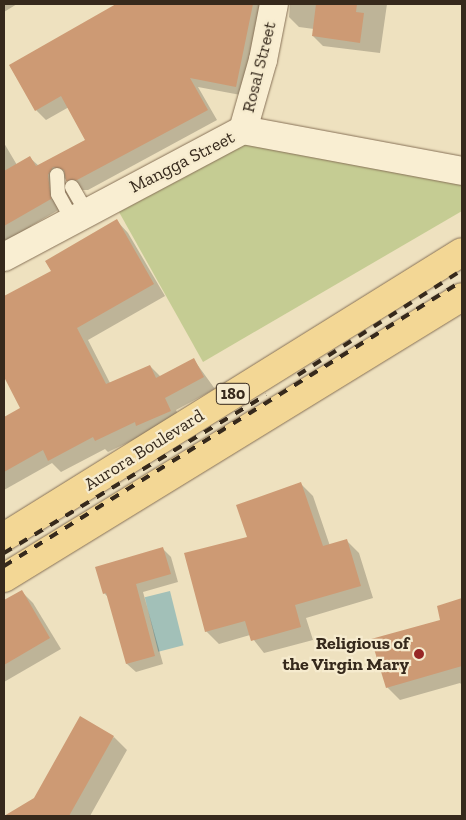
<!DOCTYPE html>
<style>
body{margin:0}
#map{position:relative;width:466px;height:820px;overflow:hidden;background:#eee1bf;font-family:"Zilla Slab",serif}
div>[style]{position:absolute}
.green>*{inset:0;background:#c5cc93}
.water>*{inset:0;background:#a2c0b8;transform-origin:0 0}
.shadow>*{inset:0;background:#0003}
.building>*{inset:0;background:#cd9a74}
.roads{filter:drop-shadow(0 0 1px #877157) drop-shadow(0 0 1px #877157)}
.lane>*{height:14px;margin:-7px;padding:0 7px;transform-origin:7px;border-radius:7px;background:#f9eed2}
.street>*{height:28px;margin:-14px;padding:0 14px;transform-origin:14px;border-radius:14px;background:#f9eed2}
.primary>*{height:28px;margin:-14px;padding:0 14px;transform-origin:14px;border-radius:14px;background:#f3d795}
.rail>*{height:4px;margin-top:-2px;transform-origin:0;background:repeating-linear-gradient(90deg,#36291c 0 9px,transparent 0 18px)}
.dots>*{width:14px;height:14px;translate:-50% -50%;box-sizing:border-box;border:2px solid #f6ebce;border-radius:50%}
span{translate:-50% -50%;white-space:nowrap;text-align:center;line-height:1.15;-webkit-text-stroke:4.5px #f6ebce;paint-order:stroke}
.shield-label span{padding:1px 4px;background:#f6ebce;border:1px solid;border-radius:4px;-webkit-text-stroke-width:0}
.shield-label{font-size:16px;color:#36291c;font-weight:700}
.street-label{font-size:18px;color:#36291c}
.poi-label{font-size:18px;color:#36291c;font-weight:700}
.right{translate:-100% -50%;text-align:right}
.frame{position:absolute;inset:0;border:5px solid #36291c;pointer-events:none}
</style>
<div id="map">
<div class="green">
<div style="clip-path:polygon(246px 144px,462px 182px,462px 211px,203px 362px,119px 212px)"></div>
</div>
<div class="water">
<div style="left:170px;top:591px;width:56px;height:26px;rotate:76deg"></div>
</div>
<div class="shadow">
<div style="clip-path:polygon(4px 4px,17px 4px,4px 12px)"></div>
<div style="clip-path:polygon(118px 4px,272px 4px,246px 96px,198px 87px,217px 120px,88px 190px,77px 190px,63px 177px,60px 209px,31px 226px,33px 230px,4px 245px,4px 143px,17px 165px,30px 158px,39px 166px,86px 140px,69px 107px,46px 120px,36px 110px,10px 66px)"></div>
<div style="clip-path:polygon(290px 4px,387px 4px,380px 53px,323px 46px,313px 36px,314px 29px,299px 27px,289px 17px)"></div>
<div style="clip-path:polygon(117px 221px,128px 233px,165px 296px,88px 340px,110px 383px,150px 366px,161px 377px,194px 360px,215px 389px,176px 410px,182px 423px,146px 434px,108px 452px,105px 449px,61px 472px,52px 463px,4px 490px,4px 418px,22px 408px,4px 374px,4px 297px,53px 272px)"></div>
<div style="clip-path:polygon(301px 484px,313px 496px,330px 546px,347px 541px,359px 553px,373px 598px,306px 618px,313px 640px,264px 653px,250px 635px,219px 644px,206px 631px,249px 537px)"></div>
<div style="clip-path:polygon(163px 549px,171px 557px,178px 582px,143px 592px,163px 664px,136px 672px,127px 664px,109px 598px,104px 593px)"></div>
<div style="clip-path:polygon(21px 591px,33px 603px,61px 649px,4px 682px,4px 602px)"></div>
<div style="clip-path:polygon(462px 600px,462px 685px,460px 683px,400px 700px,387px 687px,442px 620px,438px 607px)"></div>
<div style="clip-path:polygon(114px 737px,127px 750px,90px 816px,6px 816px,34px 799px)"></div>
</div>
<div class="building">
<div style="clip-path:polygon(116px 4px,253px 4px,236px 87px,190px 78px,208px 110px,77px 180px,66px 181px,64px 170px,53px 167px,48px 175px,51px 199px,4px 226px,4px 171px,30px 156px,36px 166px,85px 140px,61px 96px,35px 111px,9px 65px)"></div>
<div style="clip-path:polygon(316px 4px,357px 4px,356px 12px,364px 13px,360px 43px,312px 36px)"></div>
<div style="clip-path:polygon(117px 219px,154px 284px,77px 328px,106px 384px,150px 365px,156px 378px,194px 358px,204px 377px,165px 398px,171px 411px,136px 426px,135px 422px,95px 441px,93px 437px,48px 461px,43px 450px,4px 472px,4px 417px,20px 408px,4px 377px,4px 296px,51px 271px,45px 261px)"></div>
<div style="clip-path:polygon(301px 482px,323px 546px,347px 539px,361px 586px,295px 605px,301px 627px,251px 641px,245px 621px,205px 632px,184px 553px,247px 537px,236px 505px)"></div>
<div style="clip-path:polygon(163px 547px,171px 574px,136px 584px,155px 656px,126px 664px,106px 593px,103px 594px,95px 567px)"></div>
<div style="clip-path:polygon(22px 590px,50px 638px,4px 665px,4px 600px)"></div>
<div style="clip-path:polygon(462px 598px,462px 666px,386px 688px,371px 639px,440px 620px,437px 606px)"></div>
<div style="clip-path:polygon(80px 716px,114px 736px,69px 816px,4px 816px,34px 798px)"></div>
</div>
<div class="roads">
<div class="lane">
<div style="left:57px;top:175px;width:19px;rotate:87deg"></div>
<div style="left:58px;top:194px;width:29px;rotate:61deg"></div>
<div style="left:72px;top:187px;width:28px;rotate:60deg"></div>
</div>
<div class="street">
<div style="left:243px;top:130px;width:73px;rotate:-74.1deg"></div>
<div style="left:263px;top:60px;width:57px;rotate:-78.9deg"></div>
<div style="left:4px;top:257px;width:271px;rotate:-28deg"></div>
<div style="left:243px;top:130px;width:223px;rotate:10.6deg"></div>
</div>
<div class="primary">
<div style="left:4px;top:537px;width:539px;rotate:-31.89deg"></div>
<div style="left:4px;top:578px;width:537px;rotate:-31.53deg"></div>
</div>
</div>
<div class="rail">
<div style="left:298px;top:375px;width:195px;rotate:-32.6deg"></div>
<div style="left:4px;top:553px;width:306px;rotate:-31.1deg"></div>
<div style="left:4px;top:566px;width:539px;rotate:-31.89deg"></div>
</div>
<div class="dots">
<div style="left:419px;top:654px;background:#972726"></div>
</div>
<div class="shield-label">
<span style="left:233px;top:394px">180</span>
</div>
<div class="street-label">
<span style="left:259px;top:67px;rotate:-76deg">Rosal Street</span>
<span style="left:182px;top:162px;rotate:-27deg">Mangga Street</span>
<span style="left:144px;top:450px;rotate:-32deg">Aurora Boulevard</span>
</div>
<div class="poi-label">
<span class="right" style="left:409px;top:654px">Religious of<br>the Virgin Mary</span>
</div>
<div class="frame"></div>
</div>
